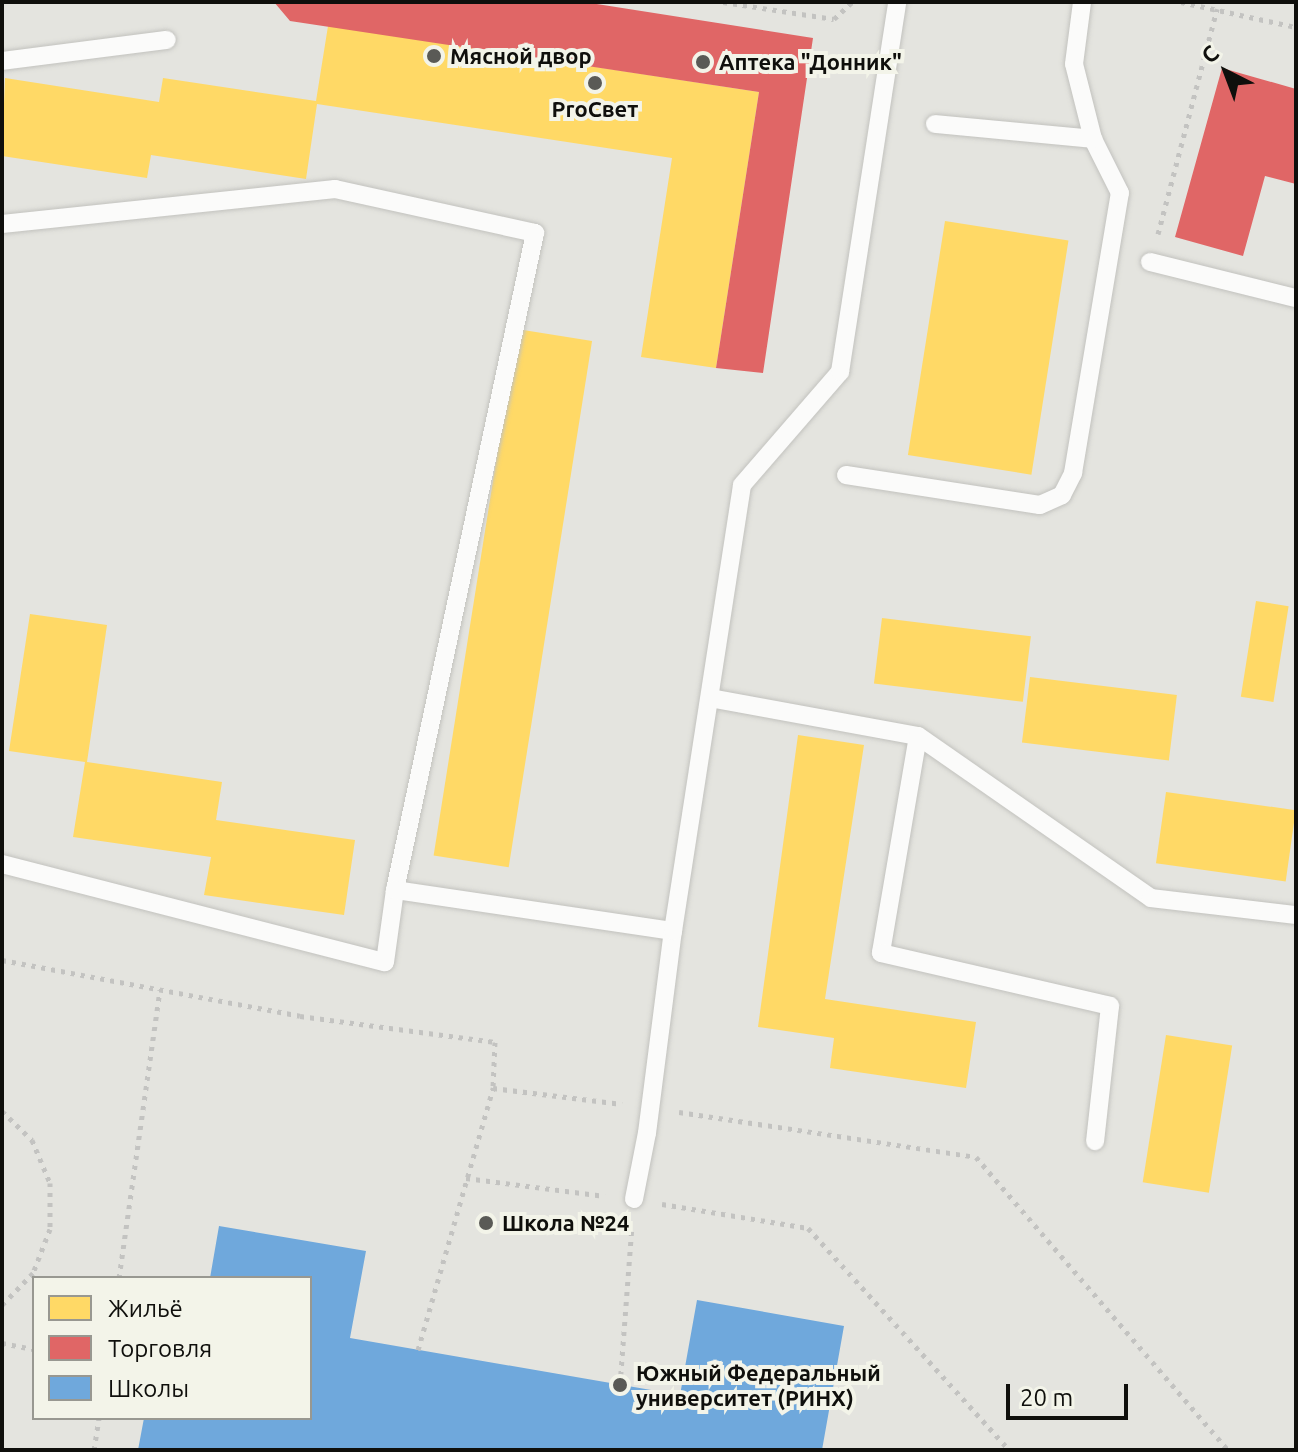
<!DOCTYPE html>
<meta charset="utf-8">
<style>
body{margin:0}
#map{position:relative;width:1298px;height:1452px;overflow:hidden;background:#e4e4df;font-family:Ubuntu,sans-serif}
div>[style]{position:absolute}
.homes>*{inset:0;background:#ffd966;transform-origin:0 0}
.shops>*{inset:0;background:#e06666}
.schools>*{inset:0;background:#6fa8dc}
.path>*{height:5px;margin-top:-2.5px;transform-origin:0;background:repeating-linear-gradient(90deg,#c3c3c1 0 4px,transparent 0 10px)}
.roads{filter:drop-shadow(0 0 2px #c2c2be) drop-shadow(0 0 2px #c2c2be)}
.lane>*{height:18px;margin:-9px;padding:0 9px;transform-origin:9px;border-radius:9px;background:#fbfbfa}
.dots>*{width:22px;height:22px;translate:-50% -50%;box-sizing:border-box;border:4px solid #f3f4e9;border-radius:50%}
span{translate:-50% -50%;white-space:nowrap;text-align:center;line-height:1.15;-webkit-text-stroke:8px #f3f4e9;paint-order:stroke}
.poi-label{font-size:22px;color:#0f0f0c;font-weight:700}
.left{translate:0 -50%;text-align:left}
.frame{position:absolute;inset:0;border:4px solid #0f0f0c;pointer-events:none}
.legend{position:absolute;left:32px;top:1276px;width:280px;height:144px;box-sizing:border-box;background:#f3f4e9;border:2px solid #989891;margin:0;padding:10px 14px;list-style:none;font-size:24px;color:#0f0f0c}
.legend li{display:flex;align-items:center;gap:16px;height:40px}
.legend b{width:40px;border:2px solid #989891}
.north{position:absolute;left:1186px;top:32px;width:80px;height:80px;-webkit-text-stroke:6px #f3f4e9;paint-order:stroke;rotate:318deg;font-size:22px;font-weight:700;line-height:32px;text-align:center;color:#0f0f0c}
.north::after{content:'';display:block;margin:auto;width:28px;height:36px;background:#0f0f0c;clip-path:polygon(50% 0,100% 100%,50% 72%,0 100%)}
.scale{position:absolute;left:1006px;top:1384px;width:122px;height:36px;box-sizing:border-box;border:4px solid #0f0f0c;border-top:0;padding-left:10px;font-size:24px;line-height:28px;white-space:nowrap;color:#0f0f0c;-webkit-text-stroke:6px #f3f4e9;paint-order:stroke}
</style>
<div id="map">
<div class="homes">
<div style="clip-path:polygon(328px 26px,759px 92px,716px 368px,641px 357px,672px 158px,317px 104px,306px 179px,151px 155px,147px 178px,2px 156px,5px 78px,159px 102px,163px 78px,316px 101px)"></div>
<div style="left:945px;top:221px;width:125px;height:237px;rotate:9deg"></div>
<div style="left:517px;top:329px;width:76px;height:533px;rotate:9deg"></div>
<div style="left:1256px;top:601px;width:33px;height:97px;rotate:9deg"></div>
<div style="clip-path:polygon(30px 614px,107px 625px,87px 762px,222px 782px,216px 820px,355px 840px,344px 915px,204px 895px,211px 857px,73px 837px,85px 762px,9px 751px)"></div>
<div style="left:882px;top:618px;width:150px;height:66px;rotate:7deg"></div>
<div style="left:1030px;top:677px;width:148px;height:66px;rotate:7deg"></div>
<div style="clip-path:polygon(798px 735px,864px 745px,825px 999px,976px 1022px,966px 1088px,830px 1068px,834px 1038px,758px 1027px)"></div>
<div style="left:1166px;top:792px;width:131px;height:72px;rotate:8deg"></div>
<div style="left:1166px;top:1035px;width:67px;height:149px;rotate:9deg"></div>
</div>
<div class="shops">
<div style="clip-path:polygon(274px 2px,584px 2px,813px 38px,763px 373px,716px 368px,759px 92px,290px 21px)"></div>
<div style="clip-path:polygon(1222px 68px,1296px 89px,1296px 184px,1265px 176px,1243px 256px,1175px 237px)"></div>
</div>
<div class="schools">
<div style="clip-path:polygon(219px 1226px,366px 1251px,350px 1338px,680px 1395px,697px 1300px,844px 1326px,822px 1450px,138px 1450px,144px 1418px,310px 1418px,310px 1278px,210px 1278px)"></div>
</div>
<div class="path">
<div style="left:723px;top:2px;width:112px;rotate:8.7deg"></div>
<div style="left:834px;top:19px;width:25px;rotate:-43deg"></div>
<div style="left:1181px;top:2px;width:118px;rotate:12.3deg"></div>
<div style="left:1158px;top:234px;width:233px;rotate:-75.3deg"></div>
<div style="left:2px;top:960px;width:303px;rotate:10.6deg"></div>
<div style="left:300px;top:1016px;width:197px;rotate:7.6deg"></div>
<div style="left:495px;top:1042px;width:46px;rotate:92.5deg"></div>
<div style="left:493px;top:1088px;width:130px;rotate:7.1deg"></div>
<div style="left:2px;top:1111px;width:42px;rotate:44deg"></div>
<div style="left:32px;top:1140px;width:47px;rotate:67.3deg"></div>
<div style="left:50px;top:1183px;width:46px;rotate:90deg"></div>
<div style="left:50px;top:1229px;width:47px;rotate:111.1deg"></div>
<div style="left:33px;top:1273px;width:45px;rotate:134.1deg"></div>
<div style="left:679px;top:1112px;width:300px;rotate:8.6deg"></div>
<div style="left:976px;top:1157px;width:386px;rotate:49.3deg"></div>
<div style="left:466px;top:1178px;width:140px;rotate:7.4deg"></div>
<div style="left:662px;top:1204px;width:148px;rotate:9.3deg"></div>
<div style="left:808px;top:1228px;width:299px;rotate:47.8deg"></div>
<div style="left:119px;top:1278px;width:291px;rotate:-81.9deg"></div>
<div style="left:2px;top:1343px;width:33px;rotate:11deg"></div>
<div style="left:418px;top:1350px;width:273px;rotate:-74deg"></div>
<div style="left:620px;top:1385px;width:158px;rotate:-85.7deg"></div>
<div style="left:94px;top:1450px;width:32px;rotate:-81deg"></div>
</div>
<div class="roads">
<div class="lane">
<div style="left:2px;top:61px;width:166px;rotate:-7.3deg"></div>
<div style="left:935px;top:124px;width:159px;rotate:5.4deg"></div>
<div style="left:2px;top:224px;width:335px;rotate:-6deg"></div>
<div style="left:335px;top:189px;width:205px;rotate:12.4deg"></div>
<div style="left:535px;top:233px;width:672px;rotate:102.03deg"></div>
<div style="left:1150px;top:262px;width:150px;rotate:13.9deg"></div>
<div style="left:846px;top:475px;width:196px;rotate:8.8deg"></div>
<div style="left:1040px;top:505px;width:24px;rotate:-24deg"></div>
<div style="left:1062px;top:495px;width:25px;rotate:-63deg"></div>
<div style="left:1073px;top:473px;width:284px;rotate:-80.5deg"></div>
<div style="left:1120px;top:193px;width:60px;rotate:-116.6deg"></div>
<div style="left:1093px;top:139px;width:77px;rotate:-104.2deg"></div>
<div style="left:1074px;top:64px;width:63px;rotate:-82.6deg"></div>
<div style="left:710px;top:698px;width:211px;rotate:10.4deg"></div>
<div style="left:918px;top:736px;width:220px;rotate:99.7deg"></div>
<div style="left:881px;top:953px;width:235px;rotate:13deg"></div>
<div style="left:1110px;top:1006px;width:136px;rotate:96.3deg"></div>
<div style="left:918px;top:736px;width:284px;rotate:34.8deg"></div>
<div style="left:1151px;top:898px;width:146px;rotate:6.7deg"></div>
<div style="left:2px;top:864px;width:395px;rotate:14.4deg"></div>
<div style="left:385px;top:962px;width:73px;rotate:-82.1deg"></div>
<div style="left:395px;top:890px;width:281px;rotate:8.4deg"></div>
<div style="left:634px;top:1199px;width:67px;rotate:-78.9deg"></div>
<div style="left:647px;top:1133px;width:204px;rotate:-82.7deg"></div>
<div style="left:673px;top:931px;width:451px;rotate:-81.2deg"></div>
<div style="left:742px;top:485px;width:150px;rotate:-49.1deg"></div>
<div style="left:840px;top:372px;width:374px;rotate:-81.2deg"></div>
</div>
</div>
<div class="dots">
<div style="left:434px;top:56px;background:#5a5a56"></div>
<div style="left:703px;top:62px;background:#5a5a56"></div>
<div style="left:595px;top:83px;background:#5a5a56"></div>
<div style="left:486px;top:1223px;background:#5a5a56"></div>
<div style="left:620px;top:1385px;background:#5a5a56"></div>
</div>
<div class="poi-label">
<span class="left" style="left:450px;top:56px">Мясной двор</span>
<span class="left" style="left:719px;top:62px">Аптека "Донник"</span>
<span style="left:595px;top:109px">ProСвет</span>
<span class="left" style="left:502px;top:1223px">Школа №24</span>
<span class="left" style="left:636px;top:1385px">Южный Федеральный<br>университет (РИНХ)</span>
</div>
<div class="frame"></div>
<ul class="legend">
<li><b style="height:22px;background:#ffd966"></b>Жильё</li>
<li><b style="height:22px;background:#e06666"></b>Торговля</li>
<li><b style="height:22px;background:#6fa8dc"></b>Школы</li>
</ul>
<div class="north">С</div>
<div class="scale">20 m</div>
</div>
